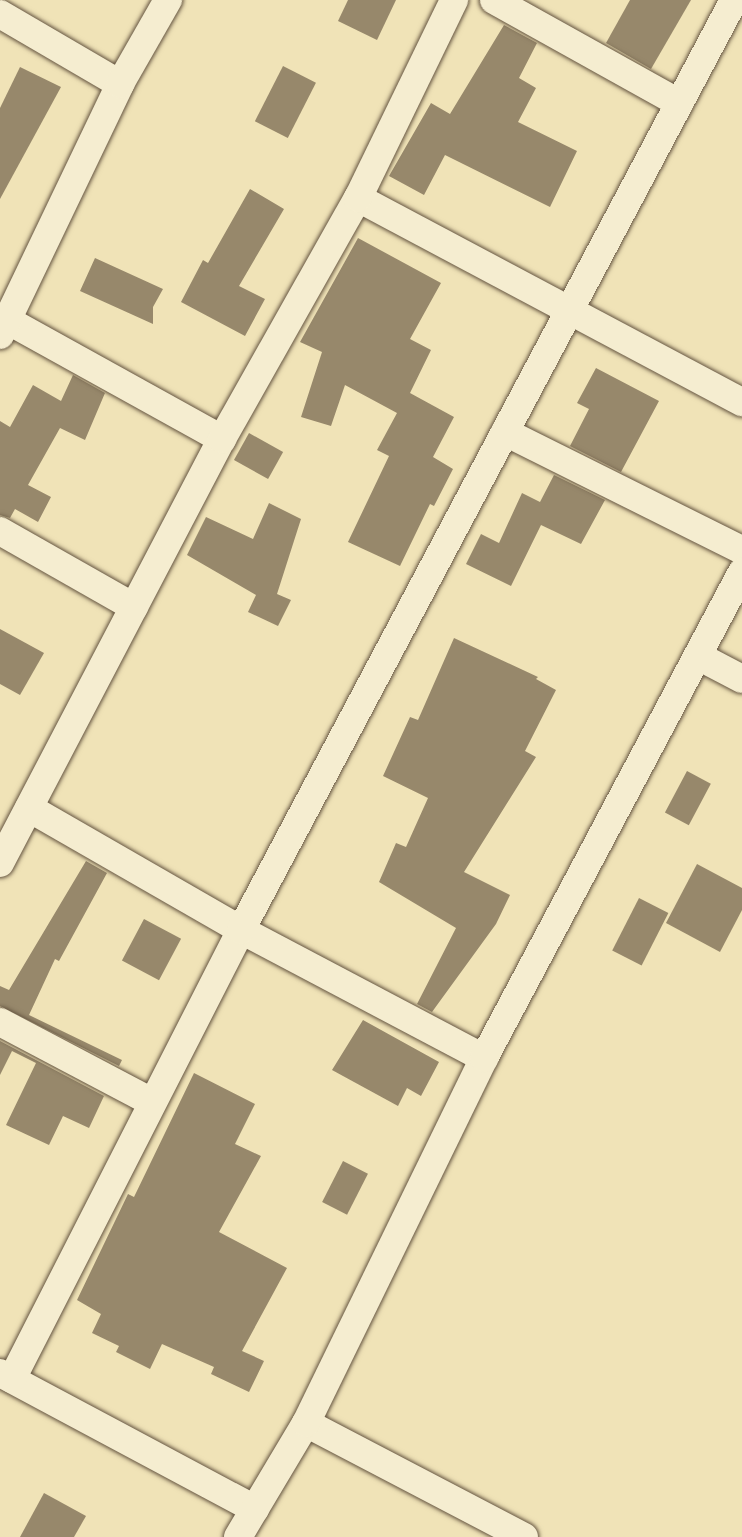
<!DOCTYPE html>
<style>
body{margin:0}
#map{position:relative;width:742px;height:1537px;overflow:hidden;background:#f0e3b7;font-family:"IM FELL Great Primer",serif}
div>[style]{position:absolute}
.building>*{inset:0;background:#97886b;transform-origin:0 0}
.roads{filter:drop-shadow(0 0 2px #645440) drop-shadow(0 0 2px #645440)}
.street>*{height:28px;margin:-14px;padding:0 14px;transform-origin:14px;border-radius:14px;background:#f5edd0}
span{translate:-50% -50%;white-space:nowrap;text-align:center;line-height:1.15;-webkit-text-stroke:4.5px #f5edd0;paint-order:stroke}
</style>
<div id="map">
<div class="building">
<div style="clip-path:polygon(348px 0,396px 0,377px 40px,338px 21px)"></div>
<div style="clip-path:polygon(630px 0,691px 0,651px 69px,606px 43px)"></div>
<div style="clip-path:polygon(504px 25px,537px 43px,519px 78px,536px 88px,518px 122px,577px 151px,550px 207px,445px 155px,424px 195px,389px 176px,431px 103px,450px 114px)"></div>
<div style="left:283px;top:66px;width:37px;height:62px;rotate:27deg"></div>
<div style="clip-path:polygon(20px 67px,61px 87px,0 199px,0 108px)"></div>
<div style="clip-path:polygon(250px 189px,284px 209px,239px 286px,265px 299px,245px 336px,181px 302px,203px 260px,208px 263px)"></div>
<div style="clip-path:polygon(358px 238px,441px 283px,410px 339px,431px 350px,410px 393px,454px 417px,433px 457px,453px 469px,434px 506px,430px 504px,400px 566px,348px 542px,389px 456px,377px 450px,397px 413px,345px 385px,331px 426px,301px 417px,322px 352px,300px 342px)"></div>
<div style="clip-path:polygon(95px 258px,163px 289px,153px 307px,153px 324px,80px 291px)"></div>
<div style="clip-path:polygon(596px 368px,659px 401px,621px 472px,570px 446px,589px 409px,577px 403px)"></div>
<div style="clip-path:polygon(73px 375px,105px 393px,85px 440px,60px 428px,28px 485px,51px 497px,38px 522px,15px 509px,10px 518px,0 515px,0 421px,10px 427px,33px 385px,61px 401px)"></div>
<div style="left:249px;top:433px;width:39px;height:31px;rotate:29deg"></div>
<div style="clip-path:polygon(554px 475px,605px 500px,581px 544px,541px 525px,511px 586px,466px 564px,481px 534px,499px 543px,522px 493px,540px 502px)"></div>
<div style="clip-path:polygon(269px 503px,301px 519px,277px 594px,291px 600px,278px 626px,248px 612px,256px 595px,187px 555px,206px 517px,253px 539px)"></div>
<div style="clip-path:polygon(0 629px,44px 653px,20px 695px,0 684px)"></div>
<div style="clip-path:polygon(454px 638px,538px 677px,536px 679px,556px 690px,525px 751px,536px 757px,464px 872px,510px 895px,496px 924px,432px 1012px,417px 1004px,456px 928px,379px 882px,396px 843px,406px 847px,428px 798px,383px 776px,410px 717px,418px 720px)"></div>
<div style="left:687px;top:771px;width:27px;height:47px;rotate:28deg"></div>
<div style="clip-path:polygon(86px 861px,107px 873px,59px 961px,55px 959px,29px 1015px,122px 1060px,119px 1066px,0 1006px,0 986px,9px 990px)"></div>
<div style="clip-path:polygon(697px 864px,742px 888px,742px 910px,720px 952px,666px 923px)"></div>
<div style="left:639px;top:898px;width:33px;height:59px;rotate:27deg"></div>
<div style="left:144px;top:919px;width:42px;height:47px;rotate:28deg"></div>
<div style="clip-path:polygon(363px 1020px,439px 1062px,421px 1096px,407px 1088px,398px 1106px,332px 1070px)"></div>
<div style="clip-path:polygon(0 1041px,104px 1096px,89px 1128px,63px 1116px,49px 1145px,6px 1125px,36px 1063px,12px 1051px,0 1075px)"></div>
<div style="clip-path:polygon(194px 1073px,255px 1104px,235px 1144px,261px 1156px,219px 1232px,287px 1268px,242px 1351px,264px 1361px,249px 1392px,211px 1374px,214px 1367px,162px 1344px,150px 1369px,116px 1352px,119px 1346px,92px 1333px,101px 1314px,77px 1300px,128px 1194px,134px 1197px)"></div>
<div style="left:343px;top:1161px;width:28px;height:46px;rotate:27deg"></div>
<div style="clip-path:polygon(44px 1493px,86px 1516px,74px 1537px,20px 1537px)"></div>
</div>
<div class="roads">
<div class="street">
<div style="left:494px;top:0;width:212px;rotate:29.1deg"></div>
<div style="left:0;top:14px;width:139px;rotate:30.3deg"></div>
<div style="left:358px;top:198px;width:435px;rotate:28deg"></div>
<div style="left:7px;top:320px;width:246px;rotate:29deg"></div>
<div style="left:0;top:335px;width:278px;rotate:-64.4deg"></div>
<div style="left:120px;top:84px;width:97px;rotate:-60.3deg"></div>
<div style="left:505px;top:432px;width:265px;rotate:26.5deg"></div>
<div style="left:0;top:531px;width:154px;rotate:29.6deg"></div>
<div style="left:700px;top:657px;width:47px;rotate:27.6deg"></div>
<div style="left:29px;top:808px;width:245px;rotate:29.9deg"></div>
<div style="left:241px;top:930px;width:275px;rotate:27.8deg"></div>
<div style="left:0;top:863px;width:479px;rotate:-62.4deg"></div>
<div style="left:222px;top:439px;width:277px;rotate:-60.6deg"></div>
<div style="left:358px;top:198px;width:220px;rotate:-64.1deg"></div>
<div style="left:0;top:1022px;width:172px;rotate:27.8deg"></div>
<div style="left:0;top:1373px;width:289px;rotate:28.1deg"></div>
<div style="left:12px;top:1379px;width:504px;rotate:-62.98deg"></div>
<div style="left:241px;top:930px;width:1053px;rotate:-62.07deg"></div>
<div style="left:306px;top:1423px;width:246px;rotate:27.6deg"></div>
<div style="left:238px;top:1537px;width:133px;rotate:-59.2deg"></div>
<div style="left:306px;top:1423px;width:406px;rotate:-64deg"></div>
<div style="left:484px;top:1058px;width:550px;rotate:-62.04deg"></div>
</div>
</div>
</div>
